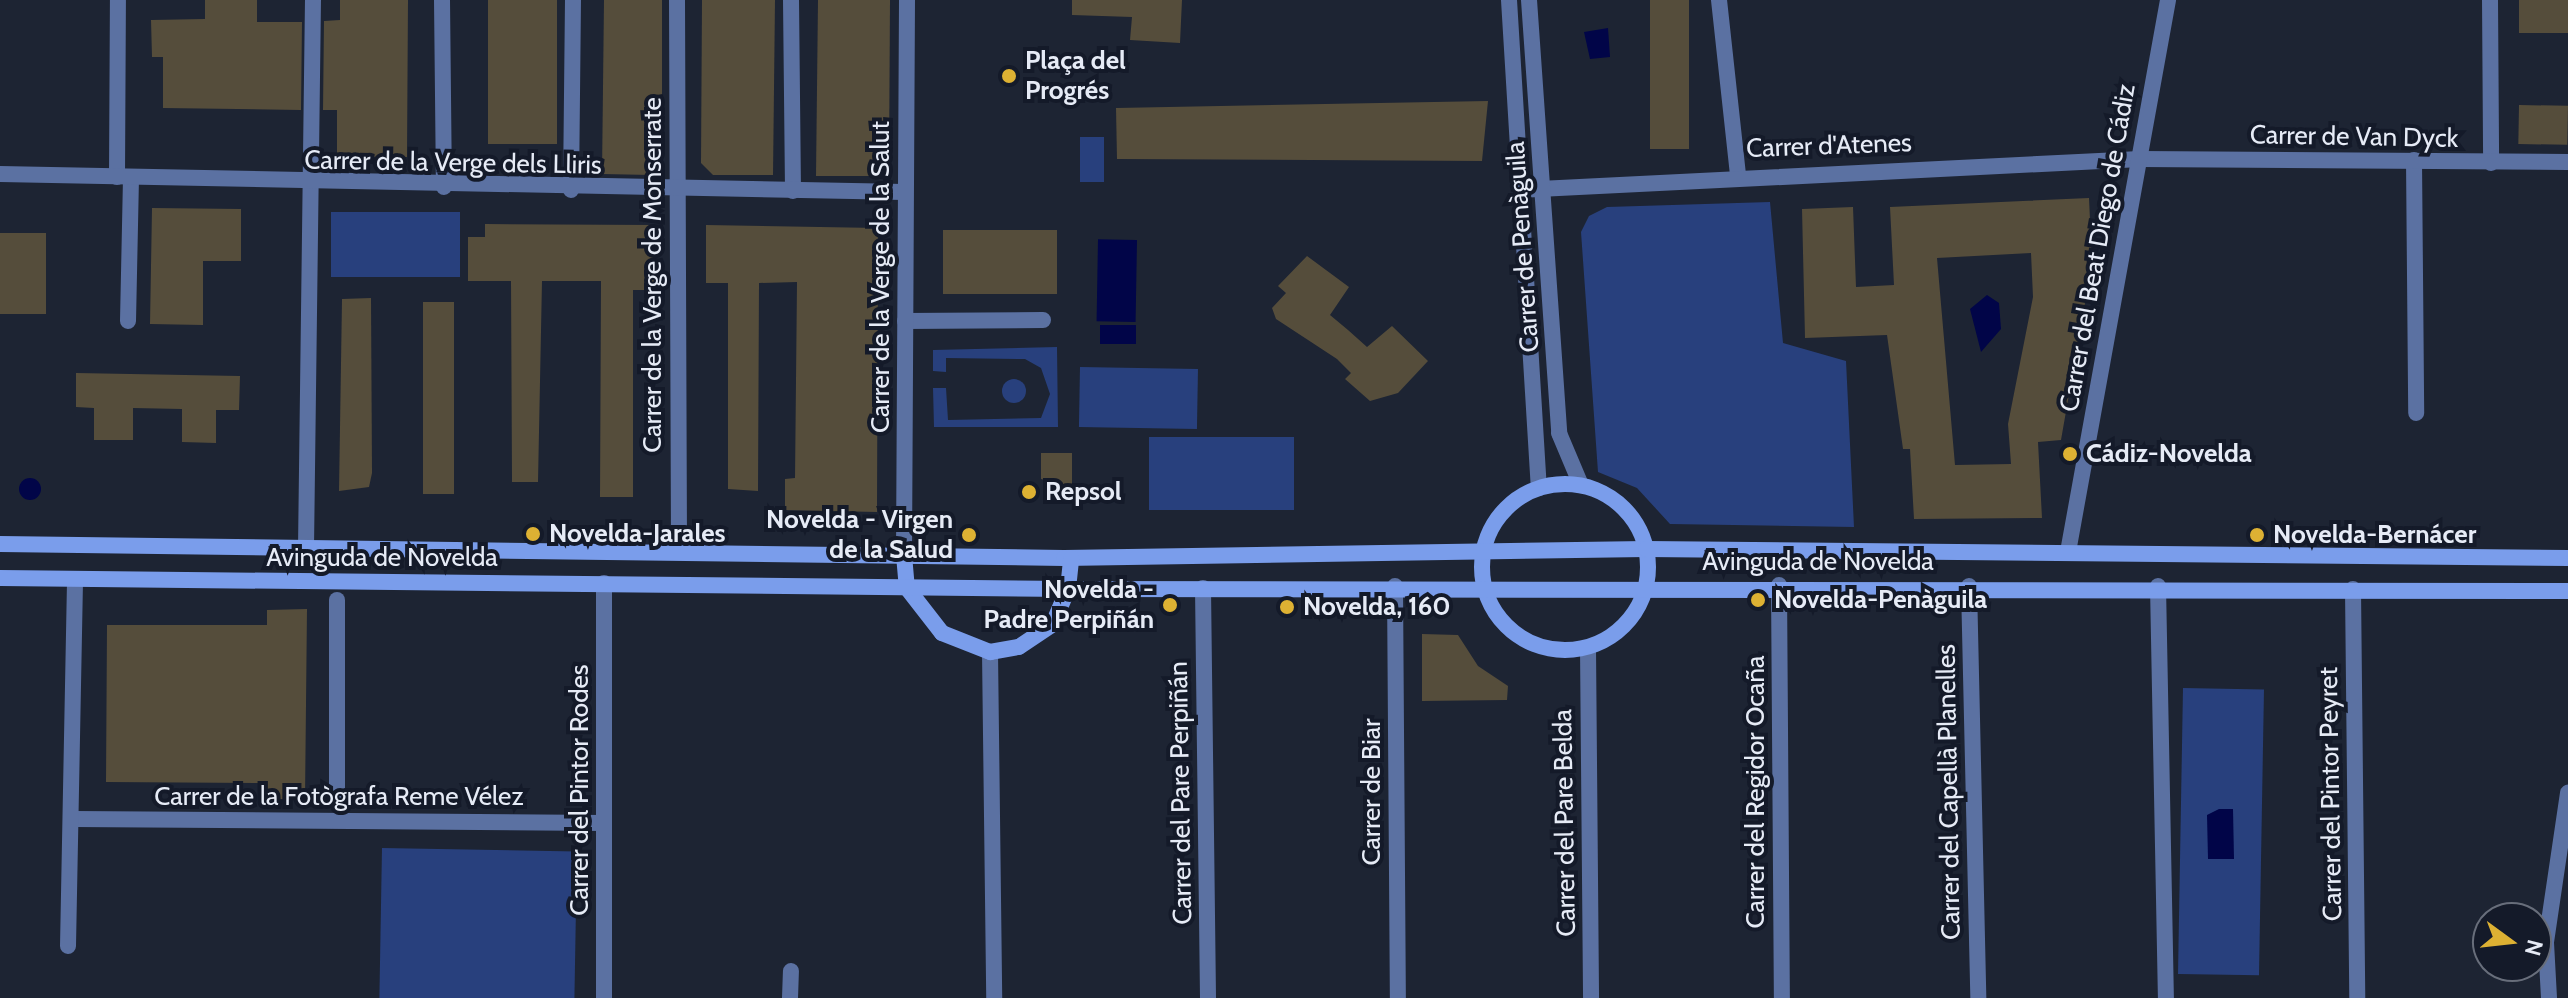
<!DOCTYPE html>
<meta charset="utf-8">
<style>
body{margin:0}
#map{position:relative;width:2568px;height:998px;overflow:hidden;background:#1d2433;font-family:Cabin,sans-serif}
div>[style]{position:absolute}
.green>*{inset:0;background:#28407d;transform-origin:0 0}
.round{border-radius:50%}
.water>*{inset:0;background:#010548;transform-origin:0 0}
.building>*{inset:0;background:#554d3b;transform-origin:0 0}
.pedestrian>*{height:16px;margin:-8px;padding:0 8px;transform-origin:8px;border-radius:8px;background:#5b71a2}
.minor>*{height:16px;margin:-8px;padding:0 8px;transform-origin:8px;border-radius:8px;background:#5b71a2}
.tertiary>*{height:16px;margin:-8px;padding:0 8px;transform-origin:8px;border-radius:8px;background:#5b71a2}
.secondary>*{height:16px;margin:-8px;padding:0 8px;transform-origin:8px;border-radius:8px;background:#7a9deb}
.secondary>.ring{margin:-8px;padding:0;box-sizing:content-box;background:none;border:16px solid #7a9deb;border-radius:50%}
.dots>*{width:22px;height:22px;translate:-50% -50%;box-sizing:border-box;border:4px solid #141a29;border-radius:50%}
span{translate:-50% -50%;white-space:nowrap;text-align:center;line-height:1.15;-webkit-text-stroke:8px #141a29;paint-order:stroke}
.poi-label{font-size:26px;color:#e6ebf6;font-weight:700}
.left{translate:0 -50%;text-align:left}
.right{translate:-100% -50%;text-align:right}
.street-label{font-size:26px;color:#e6ebf6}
.north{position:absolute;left:2472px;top:902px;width:80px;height:80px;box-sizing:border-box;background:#141a29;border:2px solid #686e7b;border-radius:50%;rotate:105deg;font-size:22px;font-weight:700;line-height:32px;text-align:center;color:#e6ebf6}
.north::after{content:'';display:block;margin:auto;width:28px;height:36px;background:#ddb133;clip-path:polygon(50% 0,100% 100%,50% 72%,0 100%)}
</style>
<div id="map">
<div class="green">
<div style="left:1080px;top:137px;width:24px;height:45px"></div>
<div style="clip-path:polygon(1770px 202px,1783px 343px,1846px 361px,1854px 527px,1670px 524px,1637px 488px,1598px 472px,1581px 232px,1589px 216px,1607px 207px)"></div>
<div style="left:331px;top:212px;width:129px;height:65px"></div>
<div style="clip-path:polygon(1057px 347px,1058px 427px,934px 427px,933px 388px,946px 388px,948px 420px,1041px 418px,1050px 394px,1041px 368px,1025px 359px,946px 358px,946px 372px,933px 371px,933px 350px)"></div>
<div style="left:1080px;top:367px;width:118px;height:60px;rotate:1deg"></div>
<div class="round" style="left:1002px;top:379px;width:24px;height:24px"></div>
<div style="left:1149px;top:437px;width:145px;height:73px"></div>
<div style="left:2183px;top:688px;width:81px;height:286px;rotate:1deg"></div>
<div style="left:382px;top:848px;width:195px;height:150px;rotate:1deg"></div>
</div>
<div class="water">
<div style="clip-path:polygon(1608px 28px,1610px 57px,1590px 59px,1584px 32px)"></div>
<div style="left:1137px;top:240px;width:82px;height:39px;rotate:91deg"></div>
<div style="clip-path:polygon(1987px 295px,1999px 303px,2001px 329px,1981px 352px,1970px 309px)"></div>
<div style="left:1136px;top:325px;width:19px;height:36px;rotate:90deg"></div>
<div class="round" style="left:19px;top:478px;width:22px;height:22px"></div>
<div style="clip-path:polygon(2219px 809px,2233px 809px,2234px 859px,2208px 859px,2207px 815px)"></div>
</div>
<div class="building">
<div style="clip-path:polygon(205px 0,257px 0,257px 22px,302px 22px,301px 110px,163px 108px,163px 57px,152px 57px,151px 20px,205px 19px)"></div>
<div style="clip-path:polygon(340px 0,408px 0,407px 157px,337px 157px,337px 110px,323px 110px,324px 21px,340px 20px)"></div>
<div style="left:488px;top:0;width:69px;height:144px"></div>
<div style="clip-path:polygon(604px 0,662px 0,662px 162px,651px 175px,602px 174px)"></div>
<div style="clip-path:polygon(702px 0,775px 0,773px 175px,713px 175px,701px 163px)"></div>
<div style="clip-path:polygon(818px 0,890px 0,889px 165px,876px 176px,816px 176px)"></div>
<div style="clip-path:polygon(1072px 0,1182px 0,1180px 43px,1130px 40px,1132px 17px,1072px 15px)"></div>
<div style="left:1650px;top:0;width:39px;height:149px"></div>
<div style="left:2519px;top:0;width:49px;height:33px"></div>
<div style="clip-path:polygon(1488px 101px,1482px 161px,1117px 159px,1116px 108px)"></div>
<div style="left:2519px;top:105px;width:49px;height:39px;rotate:1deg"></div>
<div style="clip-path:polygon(evenodd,2089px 198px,2092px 263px,2061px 440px,2038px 442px,2042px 518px,1914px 519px,1910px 449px,1903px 449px,1887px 335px,1805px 338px,1802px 209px,1853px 207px,1856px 287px,1894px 285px,1890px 207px,2089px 198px,2031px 253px,2033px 297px,2008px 424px,2011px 464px,1955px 465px,1937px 258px,2031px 253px)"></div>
<div style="clip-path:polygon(152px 208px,241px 209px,241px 261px,203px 261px,203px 325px,150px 324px)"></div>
<div style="clip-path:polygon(485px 224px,654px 225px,655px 290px,633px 290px,633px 497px,600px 497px,601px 281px,542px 281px,538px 482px,512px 482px,511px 281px,468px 281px,468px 237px,485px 237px)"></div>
<div style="clip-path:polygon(706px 225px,878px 228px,877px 512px,785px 510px,785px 479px,795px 478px,797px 282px,759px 283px,758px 491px,728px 489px,728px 283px,706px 283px)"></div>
<div style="left:943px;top:230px;width:114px;height:64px"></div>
<div style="left:0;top:233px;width:46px;height:81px"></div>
<div style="clip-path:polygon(1307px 256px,1349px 287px,1330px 315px,1348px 330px,1367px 347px,1392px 326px,1428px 361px,1398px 393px,1370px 401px,1345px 379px,1351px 373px,1337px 359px,1276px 319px,1272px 308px,1286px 293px,1278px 286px)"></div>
<div style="clip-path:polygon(371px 298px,372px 473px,369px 487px,339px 491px,342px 299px)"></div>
<div style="left:423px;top:302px;width:31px;height:192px"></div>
<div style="clip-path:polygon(76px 373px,240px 376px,239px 410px,216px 410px,216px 443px,182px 442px,182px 409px,133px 408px,133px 440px,94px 440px,94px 408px,76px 407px)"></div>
<div style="clip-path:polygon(1041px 453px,1072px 453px,1072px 487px,1041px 479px)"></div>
<div style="clip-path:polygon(307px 609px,305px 800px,265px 799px,265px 783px,106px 782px,107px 625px,267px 625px,267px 610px)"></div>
<div style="clip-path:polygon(1422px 634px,1458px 635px,1478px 666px,1508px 686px,1507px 700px,1422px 701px)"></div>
</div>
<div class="pedestrian">
<div style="left:337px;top:600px;width:203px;rotate:90deg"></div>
</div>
<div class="minor">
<div style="left:442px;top:0;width:187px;rotate:89.4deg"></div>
<div style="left:677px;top:0;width:550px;rotate:89.79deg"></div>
<div style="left:791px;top:0;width:191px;rotate:89.4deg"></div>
<div style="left:1719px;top:0;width:175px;rotate:83.8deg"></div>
<div style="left:2490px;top:0;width:163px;rotate:89.6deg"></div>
<div style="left:2414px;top:160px;width:253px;rotate:89.5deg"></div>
<div style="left:117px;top:177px;width:177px;rotate:-89.7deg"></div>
<div style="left:571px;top:190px;width:190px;rotate:-89.4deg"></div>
<div style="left:1521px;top:190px;width:620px;rotate:-2.87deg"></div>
<div style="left:2140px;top:159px;width:428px;rotate:0.4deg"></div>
<div style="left:128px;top:321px;width:144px;rotate:-88.8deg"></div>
<div style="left:905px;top:321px;width:138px;rotate:-0.4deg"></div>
<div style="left:306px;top:548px;width:548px;rotate:-89.27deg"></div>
<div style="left:1779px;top:585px;width:413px;rotate:89.6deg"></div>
<div style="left:1395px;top:586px;width:412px;rotate:89.6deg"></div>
<div style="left:1969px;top:586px;width:412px;rotate:88.7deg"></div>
<div style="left:2158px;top:586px;width:412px;rotate:88.9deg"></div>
<div style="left:1203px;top:588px;width:410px;rotate:89.3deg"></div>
<div style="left:2353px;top:589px;width:409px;rotate:89.4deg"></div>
<div style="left:1588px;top:648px;width:350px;rotate:89.5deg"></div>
<div style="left:74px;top:819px;width:530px;rotate:0.43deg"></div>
<div style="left:68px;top:946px;width:365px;rotate:-88.9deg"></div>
<div style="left:604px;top:998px;width:415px;rotate:-90deg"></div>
<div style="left:790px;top:998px;width:27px;rotate:-88deg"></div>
</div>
<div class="tertiary">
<div style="left:1509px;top:0;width:489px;rotate:86.5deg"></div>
<div style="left:1529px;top:0;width:434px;rotate:86deg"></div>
<div style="left:1559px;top:433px;width:56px;rotate:67.1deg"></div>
<div style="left:0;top:174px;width:904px;rotate:1.14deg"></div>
<div style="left:2068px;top:552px;width:561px;rotate:-79.73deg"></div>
<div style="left:904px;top:555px;width:555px;rotate:-89.69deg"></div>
<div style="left:990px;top:652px;width:346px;rotate:89.3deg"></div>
<div style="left:2549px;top:998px;width:56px;rotate:-93.1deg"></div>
<div style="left:2546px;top:942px;width:151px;rotate:-81.6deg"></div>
</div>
<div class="secondary">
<div class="ring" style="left:1482px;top:484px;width:150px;height:150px"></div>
<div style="left:0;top:544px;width:1064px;rotate:0.75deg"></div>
<div style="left:1064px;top:558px;width:582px;rotate:-0.89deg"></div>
<div style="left:1646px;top:549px;width:922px;rotate:0.56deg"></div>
<div style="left:904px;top:555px;width:33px;rotate:85deg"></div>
<div style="left:907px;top:588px;width:57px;rotate:52.1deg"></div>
<div style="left:942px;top:633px;width:52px;rotate:21.6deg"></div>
<div style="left:990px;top:652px;width:29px;rotate:-10deg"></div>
<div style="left:1019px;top:647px;width:41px;rotate:-34.1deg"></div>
<div style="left:1053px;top:624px;width:38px;rotate:-67deg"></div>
<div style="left:1068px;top:589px;width:31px;rotate:-84deg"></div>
<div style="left:0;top:578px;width:1068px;rotate:0.59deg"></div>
<div style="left:1068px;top:589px;width:1500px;rotate:0.08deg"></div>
</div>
<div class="dots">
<div style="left:1009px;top:76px;background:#ddb133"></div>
<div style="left:2070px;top:454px;background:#ddb133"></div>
<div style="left:1029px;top:492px;background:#ddb133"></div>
<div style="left:533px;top:534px;background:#ddb133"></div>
<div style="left:969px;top:535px;background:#ddb133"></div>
<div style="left:2257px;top:535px;background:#ddb133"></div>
<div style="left:1758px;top:600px;background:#ddb133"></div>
<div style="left:1170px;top:605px;background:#ddb133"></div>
<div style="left:1287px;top:607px;background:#ddb133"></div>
</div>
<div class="poi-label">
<span class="left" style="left:1025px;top:76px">Plaça del<br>Progrés</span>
<span class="left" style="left:2086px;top:454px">Cádiz-Novelda</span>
<span class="left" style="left:1045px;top:492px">Repsol</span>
<span class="right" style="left:953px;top:535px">Novelda - Virgen<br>de la Salud</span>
<span class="left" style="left:549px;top:534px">Novelda-Jarales</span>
<span class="left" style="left:2273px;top:535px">Novelda-Bernácer</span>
<span class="right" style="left:1154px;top:605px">Novelda -<br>Padre Perpiñán</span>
<span class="left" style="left:1774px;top:600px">Novelda-Penàguila</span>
<span class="left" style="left:1303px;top:607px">Novelda, 160</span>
</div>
<div class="street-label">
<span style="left:2354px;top:137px;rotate:1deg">Carrer de Van Dyck</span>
<span style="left:1829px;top:146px;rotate:-2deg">Carrer d'Atenes</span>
<span style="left:453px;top:163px;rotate:1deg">Carrer de la Verge dels Lliris</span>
<span style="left:1523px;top:247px;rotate:-94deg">Carrer de Penàguila</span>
<span style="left:2098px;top:248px;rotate:-80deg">Carrer del Beat Diego de Cádiz</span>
<span style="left:653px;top:275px;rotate:-90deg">Carrer de la Verge de Monserrate</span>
<span style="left:881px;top:277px;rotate:-90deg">Carrer de la Verge de la Salut</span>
<span style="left:382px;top:558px">Avinguda de Novelda</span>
<span style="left:1818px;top:562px">Avinguda de Novelda</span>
<span style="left:580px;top:790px;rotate:-90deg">Carrer del Pintor Rodes</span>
<span style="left:1372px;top:792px;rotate:-90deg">Carrer de Biar</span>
<span style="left:1756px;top:792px;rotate:-90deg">Carrer del Regidor Ocaña</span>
<span style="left:1949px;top:792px;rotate:-91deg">Carrer del Capellà Planelles</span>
<span style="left:1181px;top:793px;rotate:-91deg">Carrer del Pare Perpiñán</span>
<span style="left:2331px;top:794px;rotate:-91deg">Carrer del Pintor Peyret</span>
<span style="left:339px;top:797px">Carrer de la Fotògrafa Reme Vélez</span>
<span style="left:1565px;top:823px;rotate:-91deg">Carrer del Pare Belda</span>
</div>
<div class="north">N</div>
</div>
